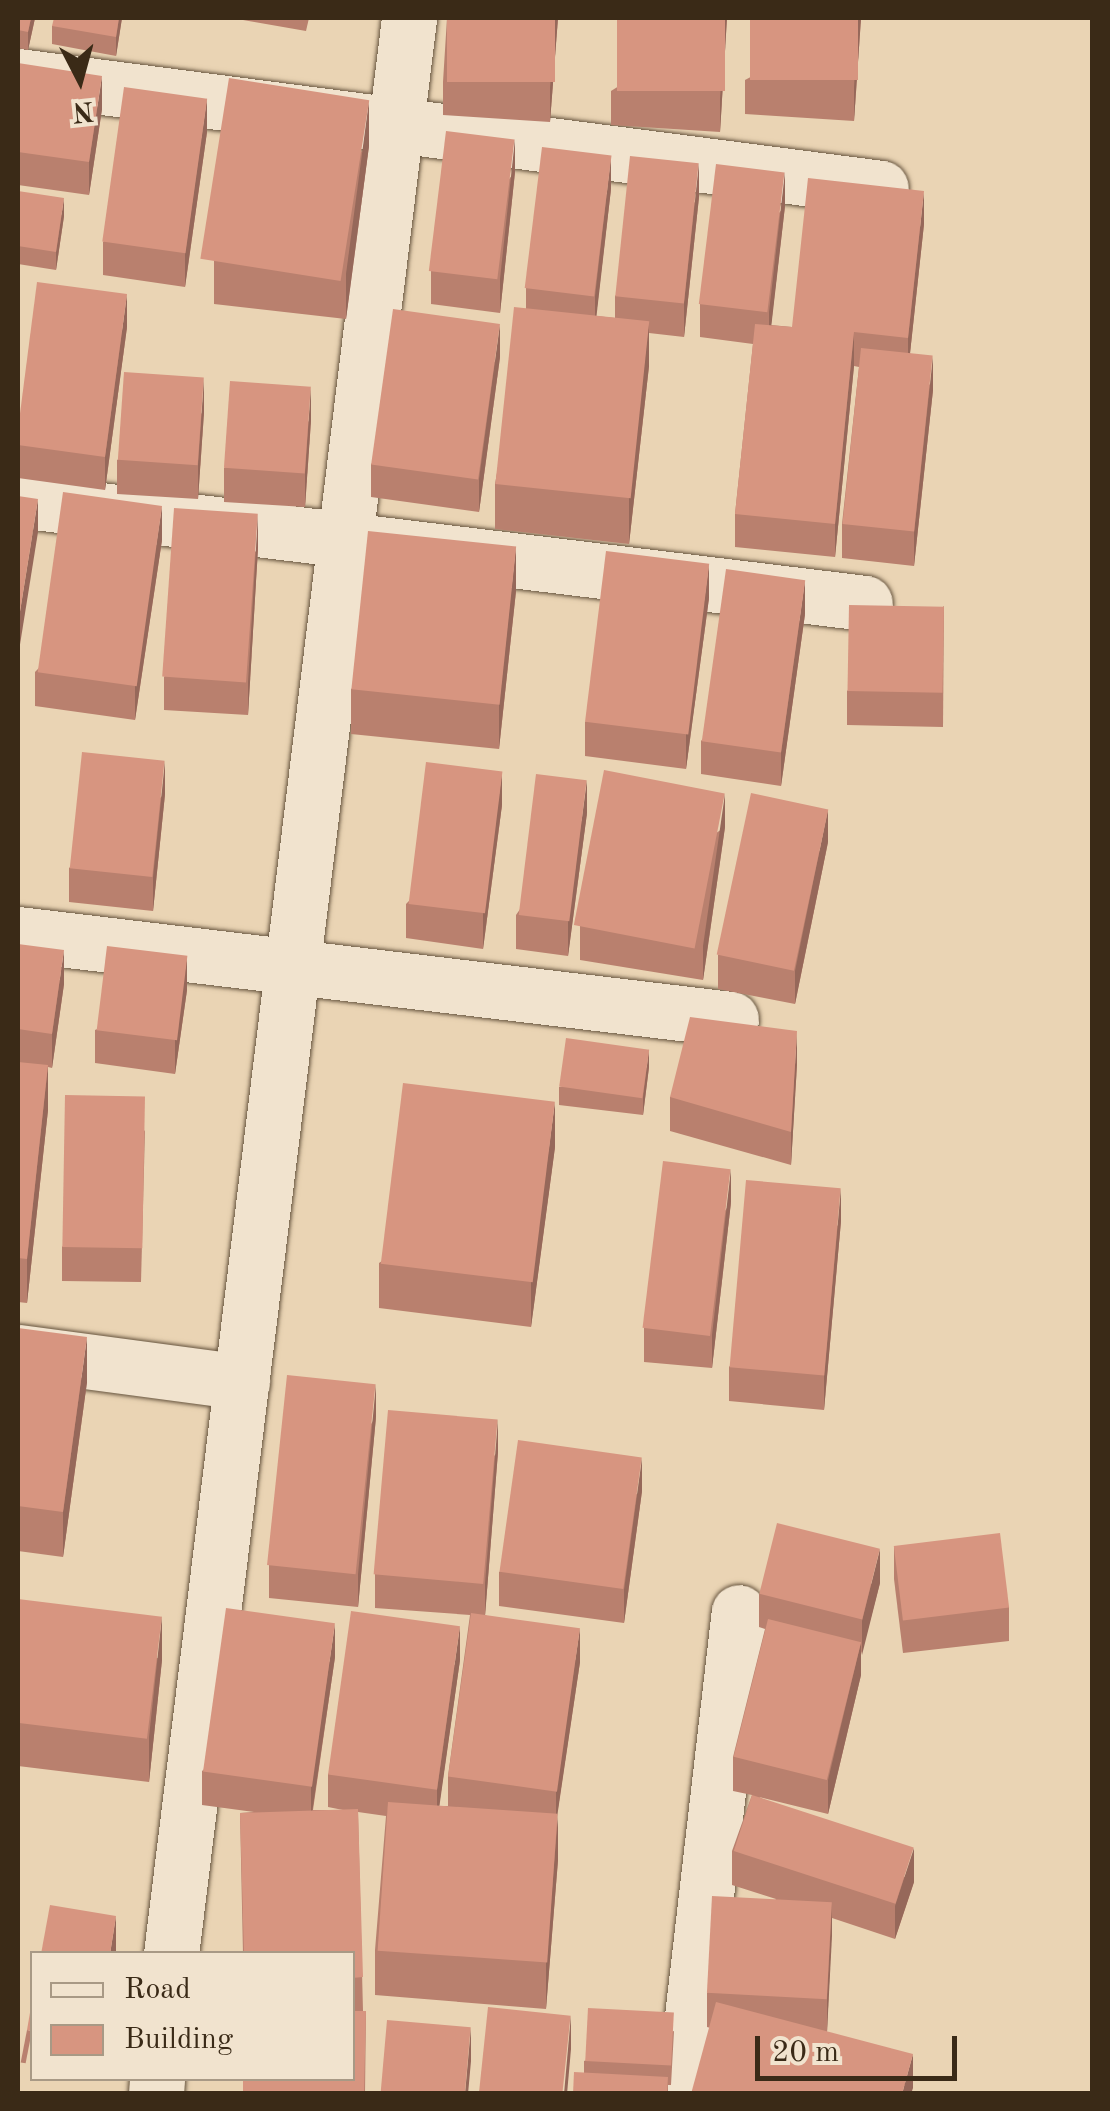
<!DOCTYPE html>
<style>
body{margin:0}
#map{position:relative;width:1110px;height:2111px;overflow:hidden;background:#ead4b4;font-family:"Old Standard TT",serif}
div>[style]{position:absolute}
.roads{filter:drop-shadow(0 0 2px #66543e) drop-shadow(0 0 2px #66543e)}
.minor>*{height:55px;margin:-27.5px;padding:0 27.5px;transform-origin:27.5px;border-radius:27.5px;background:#f1e3ce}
.wall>*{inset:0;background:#b9806e;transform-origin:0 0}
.shaded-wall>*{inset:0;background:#96685a}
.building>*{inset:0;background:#d79580;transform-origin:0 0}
span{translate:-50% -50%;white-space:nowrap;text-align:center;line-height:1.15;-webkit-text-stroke:10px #f1e3ce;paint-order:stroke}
.frame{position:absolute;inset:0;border:20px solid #3a2a17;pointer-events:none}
.legend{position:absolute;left:30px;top:1951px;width:325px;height:130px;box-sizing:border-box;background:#f1e3ce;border:2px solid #a89985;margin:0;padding:12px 18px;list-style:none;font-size:30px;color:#3a2a17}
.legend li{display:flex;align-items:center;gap:20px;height:50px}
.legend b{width:50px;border:2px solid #a89985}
.north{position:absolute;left:30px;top:30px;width:100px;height:100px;-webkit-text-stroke:8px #f1e3ce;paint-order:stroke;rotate:174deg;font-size:28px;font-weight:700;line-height:40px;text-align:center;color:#3a2a17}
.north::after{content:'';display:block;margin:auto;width:35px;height:45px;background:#3a2a17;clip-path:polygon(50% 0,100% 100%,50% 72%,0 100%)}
.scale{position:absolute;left:755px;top:2036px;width:202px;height:45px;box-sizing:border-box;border:5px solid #3a2a17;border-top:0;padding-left:12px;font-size:30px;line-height:35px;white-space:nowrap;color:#3a2a17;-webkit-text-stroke:8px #f1e3ce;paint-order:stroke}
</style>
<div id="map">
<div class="roads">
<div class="minor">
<div style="left:18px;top:76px;width:870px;rotate:7.39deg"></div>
<div style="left:18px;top:500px;width:853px;rotate:6.93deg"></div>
<div style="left:18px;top:934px;width:718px;rotate:6.8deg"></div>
<div style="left:18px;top:1352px;width:226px;rotate:7.6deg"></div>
<div style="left:171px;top:1954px;width:1951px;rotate:-82.99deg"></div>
<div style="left:156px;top:2094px;width:16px;rotate:-86deg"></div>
<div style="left:683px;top:2094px;width:485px;rotate:-83.4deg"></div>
</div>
</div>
<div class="wall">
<div style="clip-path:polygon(18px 18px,35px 18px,28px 50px,18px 48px)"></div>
<div style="clip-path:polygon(122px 18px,116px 56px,52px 44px,52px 26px)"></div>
<div style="clip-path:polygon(243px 18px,309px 18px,306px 31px,243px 20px)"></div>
<div style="clip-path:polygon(447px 18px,558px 18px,550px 122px,443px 115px,443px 82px)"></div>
<div style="clip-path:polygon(727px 18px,720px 132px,611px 125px,611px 91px)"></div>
<div style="clip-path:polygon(861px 18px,854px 121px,745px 114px,745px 80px)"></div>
<div style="clip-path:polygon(18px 63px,102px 109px,89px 195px,18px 185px)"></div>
<div style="clip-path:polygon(207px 132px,185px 287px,103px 275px,103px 242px)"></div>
<div style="clip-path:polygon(369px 146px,346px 319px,214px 304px,214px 260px)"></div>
<div style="clip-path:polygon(515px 172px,500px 313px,431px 304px,431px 271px)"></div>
<div style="clip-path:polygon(611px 189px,596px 316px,615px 318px,615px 296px,699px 197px,684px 337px,649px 333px,649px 366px,629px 544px,495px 529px,495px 484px,526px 308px,526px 288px)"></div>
<div style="clip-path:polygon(18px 191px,64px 216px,56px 270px,18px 264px)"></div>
<div style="clip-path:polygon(785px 206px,771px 325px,792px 327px,924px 224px,910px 353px,933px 390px,914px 566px,842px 558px,842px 524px,859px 367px,854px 366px,835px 557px,735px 547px,735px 514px,753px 344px,700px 337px,700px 304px)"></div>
<div style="clip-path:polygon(127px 327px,105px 490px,18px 478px,18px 429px)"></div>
<div style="clip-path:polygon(500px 357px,479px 512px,371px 497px,371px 464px)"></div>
<div style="clip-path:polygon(204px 412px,198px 499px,117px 494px,117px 460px)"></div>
<div style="clip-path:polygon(311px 420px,305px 507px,224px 502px,224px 468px)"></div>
<div style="clip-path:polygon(162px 540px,135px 720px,35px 706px,35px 672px)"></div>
<div style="clip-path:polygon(258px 548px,248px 715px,164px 710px,164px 677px)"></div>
<div style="clip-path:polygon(516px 591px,499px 749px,351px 734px,351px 689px)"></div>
<div style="clip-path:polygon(709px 598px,686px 769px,585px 756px,585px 722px)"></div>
<div style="clip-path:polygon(944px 606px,943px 727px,847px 725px,847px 691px)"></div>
<div style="clip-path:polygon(805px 614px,781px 786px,701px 774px,701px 741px)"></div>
<div style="clip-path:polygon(165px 794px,153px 911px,69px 902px,69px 868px)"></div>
<div style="clip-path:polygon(502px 805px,483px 949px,406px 938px,406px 904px)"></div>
<div style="clip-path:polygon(587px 813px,568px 956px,516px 949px,516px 915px)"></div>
<div style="clip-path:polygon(725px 827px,703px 980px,580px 960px,580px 926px)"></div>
<div style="clip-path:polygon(828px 842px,795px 1004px,718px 989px,718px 955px)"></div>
<div style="clip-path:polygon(18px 944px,64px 984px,52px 1068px,48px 1067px,48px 1110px,27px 1303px,18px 1302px)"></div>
<div style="clip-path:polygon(187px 990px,175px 1074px,95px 1063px,95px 1030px)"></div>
<div style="clip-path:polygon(797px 1064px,791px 1165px,670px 1131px,670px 1097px)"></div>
<div style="clip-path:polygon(649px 1067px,643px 1115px,559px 1105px,559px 1087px)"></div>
<div style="clip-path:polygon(145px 1130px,141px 1282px,62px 1281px,62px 1247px)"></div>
<div style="clip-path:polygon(555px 1147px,531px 1327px,379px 1308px,379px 1263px)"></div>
<div style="clip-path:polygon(731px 1202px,712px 1368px,644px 1362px,644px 1328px)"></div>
<div style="clip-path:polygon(841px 1221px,824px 1410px,729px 1401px,729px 1367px)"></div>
<div style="clip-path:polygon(18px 1328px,87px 1382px,63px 1557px,18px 1551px)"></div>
<div style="clip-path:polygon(376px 1417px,358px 1607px,269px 1598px,269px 1565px)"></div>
<div style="clip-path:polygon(498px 1452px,485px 1615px,580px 1662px,557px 1815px,558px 1860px,546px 2009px,375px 1995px,375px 1950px,386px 1816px,358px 1812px,363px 2011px,366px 2011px,365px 2094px,243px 2094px,352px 2078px,352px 1954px,243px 1954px,240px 1813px,254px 1812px,202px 1805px,202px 1771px,335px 1657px,313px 1810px,343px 1810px,328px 1807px,328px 1774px,460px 1660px,439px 1806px,448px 1806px,448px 1776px,470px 1615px,375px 1608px,375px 1574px)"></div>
<div style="clip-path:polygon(642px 1491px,624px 1623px,499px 1606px,499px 1572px)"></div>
<div style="clip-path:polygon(894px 1546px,1009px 1607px,1009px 1641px,903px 1653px,894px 1579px)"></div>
<div style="clip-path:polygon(880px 1583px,861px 1655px,861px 1675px,828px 1814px,759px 1797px,914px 1882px,895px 1939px,832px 1918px,827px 2032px,913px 2088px,707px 2027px,707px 1993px,776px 1899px,732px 1885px,732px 1851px,752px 1795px,733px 1791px,733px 1757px,765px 1629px,759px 1627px,759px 1594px)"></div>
<div style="clip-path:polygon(18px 1599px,162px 1660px,149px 1782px,18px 1766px)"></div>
<div style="left:27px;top:2030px;width:5px;height:33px;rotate:11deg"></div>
<div style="clip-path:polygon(674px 2031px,671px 2085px,668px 2085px,668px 2094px,584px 2073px,584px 2061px)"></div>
</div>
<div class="shaded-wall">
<div style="clip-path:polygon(31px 18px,35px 18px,28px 50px,28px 32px)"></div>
<div style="clip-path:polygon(119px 18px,122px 18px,116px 56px,116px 37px)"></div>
<div style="clip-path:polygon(555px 18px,558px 18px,550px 122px,550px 88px)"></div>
<div style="clip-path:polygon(725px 18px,727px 18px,720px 132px,720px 99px)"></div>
<div style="clip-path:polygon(858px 18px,861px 18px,854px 121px,854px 87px)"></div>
<div style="clip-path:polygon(102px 76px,102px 109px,89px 195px,89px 162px)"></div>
<div style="clip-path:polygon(207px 98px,207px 132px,185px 287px,185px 254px)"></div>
<div style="clip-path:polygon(369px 101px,369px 146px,346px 319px,346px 274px)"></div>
<div style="clip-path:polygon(515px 139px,515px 172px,500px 313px,500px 279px)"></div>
<div style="clip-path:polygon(611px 156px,611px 189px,595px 329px,595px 296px)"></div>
<div style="clip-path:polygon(699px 163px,699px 197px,684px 337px,684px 303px)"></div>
<div style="clip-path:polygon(785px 172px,785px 206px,769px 346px,769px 312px)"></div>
<div style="clip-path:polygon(924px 191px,924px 224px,908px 372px,908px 338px)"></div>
<div style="clip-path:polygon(64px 198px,64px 216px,56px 270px,56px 252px)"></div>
<div style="clip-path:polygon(127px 294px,127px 327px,105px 490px,105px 457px)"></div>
<div style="clip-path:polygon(649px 321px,649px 366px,629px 544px,629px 499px)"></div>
<div style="clip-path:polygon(500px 324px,500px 357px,479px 512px,479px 479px)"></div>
<div style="clip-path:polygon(854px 332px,854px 366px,835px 557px,835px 524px)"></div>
<div style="clip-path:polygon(933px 356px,933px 390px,914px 566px,914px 533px)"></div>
<div style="clip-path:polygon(204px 378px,204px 412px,198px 499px,198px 465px)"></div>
<div style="clip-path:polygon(311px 386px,311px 420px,305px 507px,305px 473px)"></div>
<div style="clip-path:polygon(38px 499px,38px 532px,18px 657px,18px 624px)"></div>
<div style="clip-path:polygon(162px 506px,162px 540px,135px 720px,135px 687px)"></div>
<div style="clip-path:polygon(258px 514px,258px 548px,248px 715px,248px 682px)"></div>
<div style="clip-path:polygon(516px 546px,516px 591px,499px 749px,499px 704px)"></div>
<div style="clip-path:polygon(709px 564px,709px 598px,686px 769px,686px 735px)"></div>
<div style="clip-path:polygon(805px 580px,805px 614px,781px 786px,781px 753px)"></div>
<div style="clip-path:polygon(165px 761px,165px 794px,153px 911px,153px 877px)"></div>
<div style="clip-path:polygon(502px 772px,502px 805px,483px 949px,483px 915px)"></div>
<div style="clip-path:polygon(587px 780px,587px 813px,568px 956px,568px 922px)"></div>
<div style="clip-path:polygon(725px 794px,725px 827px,703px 980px,703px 946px)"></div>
<div style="clip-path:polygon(828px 809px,828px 842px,795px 1004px,795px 971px)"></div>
<div style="clip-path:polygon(64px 950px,64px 984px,52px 1068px,52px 1034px)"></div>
<div style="clip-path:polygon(187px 956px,187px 990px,175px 1074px,175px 1040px)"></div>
<div style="clip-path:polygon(797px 1031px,797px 1064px,791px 1165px,791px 1132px)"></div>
<div style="clip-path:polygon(649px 1049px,649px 1067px,643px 1115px,643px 1097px)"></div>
<div style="clip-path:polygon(48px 1065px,48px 1110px,27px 1303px,27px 1259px)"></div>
<div style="clip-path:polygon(555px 1102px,555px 1147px,531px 1327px,531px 1283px)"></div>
<div style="clip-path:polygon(731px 1169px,731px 1202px,712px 1368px,712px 1335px)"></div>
<div style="clip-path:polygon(841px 1188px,841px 1221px,824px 1410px,824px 1376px)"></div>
<div style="clip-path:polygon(87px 1337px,87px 1382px,63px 1557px,63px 1512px)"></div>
<div style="clip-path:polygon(376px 1384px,376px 1417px,358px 1607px,358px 1574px)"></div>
<div style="clip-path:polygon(498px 1419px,498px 1452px,485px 1616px,485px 1583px)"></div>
<div style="clip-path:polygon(642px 1458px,642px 1491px,624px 1623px,624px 1590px)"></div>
<div style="clip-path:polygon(880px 1549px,880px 1583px,862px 1655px,862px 1621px)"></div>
<div style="clip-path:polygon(162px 1616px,162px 1660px,149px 1782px,149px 1737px)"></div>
<div style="clip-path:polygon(335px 1624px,335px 1657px,311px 1820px,311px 1787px)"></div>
<div style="clip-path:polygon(460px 1626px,460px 1660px,437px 1823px,437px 1790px)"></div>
<div style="clip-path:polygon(580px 1628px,580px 1662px,556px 1824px,556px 1791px)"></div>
<div style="clip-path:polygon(861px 1642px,861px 1675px,828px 1814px,828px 1780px)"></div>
<div style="clip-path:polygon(558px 1815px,558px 1860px,546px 2009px,546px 1964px)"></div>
<div style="clip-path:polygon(914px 1848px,914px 1882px,895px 1939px,895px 1906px)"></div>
<div style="clip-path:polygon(832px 1902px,832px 1936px,827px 2032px,827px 1999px)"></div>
<div style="clip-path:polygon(116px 1916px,116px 1954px,110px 1954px)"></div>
<div style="clip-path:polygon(571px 2015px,571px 2049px,567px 2094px,564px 2094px)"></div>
<div style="clip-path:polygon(471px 2027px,471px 2061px,468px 2094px,465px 2094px)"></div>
<div style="clip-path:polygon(913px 2054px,913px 2088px,911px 2094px,902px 2094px)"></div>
</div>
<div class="building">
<div style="clip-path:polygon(18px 18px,31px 18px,28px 32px,18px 30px)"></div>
<div style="clip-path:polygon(54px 18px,119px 18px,116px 37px,52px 26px)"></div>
<div style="left:447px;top:18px;width:108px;height:64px"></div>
<div style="left:617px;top:18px;width:108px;height:73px"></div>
<div style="left:750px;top:18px;width:108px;height:62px"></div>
<div style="clip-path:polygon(18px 63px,102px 76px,89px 162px,18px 152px)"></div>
<div style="left:229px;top:78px;width:142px;height:183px;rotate:9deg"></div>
<div style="left:124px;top:87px;width:84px;height:156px;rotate:8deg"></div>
<div style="left:446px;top:131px;width:69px;height:141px;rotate:7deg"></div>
<div style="left:542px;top:147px;width:70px;height:142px;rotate:7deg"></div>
<div style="left:630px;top:156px;width:69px;height:141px;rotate:6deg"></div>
<div style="left:716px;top:164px;width:69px;height:141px;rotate:7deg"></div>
<div style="clip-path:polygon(808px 178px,924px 191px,908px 338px,854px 332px,835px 524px,735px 514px,755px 324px,792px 327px)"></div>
<div style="clip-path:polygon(18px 191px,64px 198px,56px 252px,18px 246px)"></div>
<div style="clip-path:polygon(37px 282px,127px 294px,105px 457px,18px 445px,18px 429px)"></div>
<div style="left:514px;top:307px;width:136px;height:178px;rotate:6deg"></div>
<div style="left:393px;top:309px;width:108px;height:157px;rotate:8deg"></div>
<div style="left:861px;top:348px;width:72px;height:177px;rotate:6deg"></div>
<div style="left:124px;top:372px;width:80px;height:88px;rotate:4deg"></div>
<div style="left:230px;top:381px;width:81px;height:87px;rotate:4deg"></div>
<div style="left:63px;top:492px;width:100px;height:182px;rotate:8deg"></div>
<div style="clip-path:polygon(18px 496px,38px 499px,18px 624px)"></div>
<div style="left:174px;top:508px;width:84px;height:169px;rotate:4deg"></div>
<div style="left:368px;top:531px;width:149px;height:159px;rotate:6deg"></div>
<div style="left:606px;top:551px;width:104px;height:172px;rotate:7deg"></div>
<div style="left:726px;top:569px;width:80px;height:174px;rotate:8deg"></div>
<div style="left:849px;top:605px;width:95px;height:86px;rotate:1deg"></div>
<div style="left:82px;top:752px;width:83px;height:117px;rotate:6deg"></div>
<div style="left:426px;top:762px;width:77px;height:143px;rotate:7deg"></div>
<div style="left:604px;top:770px;width:123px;height:158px;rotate:11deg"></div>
<div style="left:536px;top:774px;width:51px;height:142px;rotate:7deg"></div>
<div style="left:751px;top:793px;width:79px;height:165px;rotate:12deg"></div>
<div style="clip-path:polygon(18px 944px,64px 950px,52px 1034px,18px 1029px)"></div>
<div style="left:107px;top:946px;width:81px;height:85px;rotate:7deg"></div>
<div style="clip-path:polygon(690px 1017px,797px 1031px,791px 1132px,670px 1097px)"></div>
<div style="left:566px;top:1038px;width:84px;height:49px;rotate:8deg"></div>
<div style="clip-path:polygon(18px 1062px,48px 1065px,27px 1259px,18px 1258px)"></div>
<div style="left:403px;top:1083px;width:153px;height:182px;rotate:7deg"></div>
<div style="left:65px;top:1095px;width:80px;height:152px;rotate:1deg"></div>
<div style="left:663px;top:1161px;width:68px;height:168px;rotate:7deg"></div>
<div style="left:746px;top:1180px;width:95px;height:188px;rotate:5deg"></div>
<div style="clip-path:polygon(18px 1328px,87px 1337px,63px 1512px,18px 1506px)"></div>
<div style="left:287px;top:1375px;width:89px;height:191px;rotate:6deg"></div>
<div style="left:388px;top:1410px;width:110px;height:165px;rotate:5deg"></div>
<div style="left:518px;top:1440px;width:125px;height:133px;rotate:8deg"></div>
<div style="left:777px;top:1523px;width:106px;height:73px;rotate:14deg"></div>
<div style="left:1000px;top:1533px;width:75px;height:107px;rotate:83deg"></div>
<div style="left:18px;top:1599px;width:145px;height:123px;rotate:7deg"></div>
<div style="left:226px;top:1608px;width:110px;height:165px;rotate:8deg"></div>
<div style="left:351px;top:1611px;width:110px;height:165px;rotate:8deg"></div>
<div style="left:471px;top:1613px;width:110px;height:165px;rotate:8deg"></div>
<div style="left:768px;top:1619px;width:96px;height:142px;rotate:14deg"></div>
<div style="left:752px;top:1795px;width:170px;height:59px;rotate:18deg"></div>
<div style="left:388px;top:1802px;width:170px;height:149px;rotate:4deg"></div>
<div style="clip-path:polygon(358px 1809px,363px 1977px,352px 1978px,352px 1954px,244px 1954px,240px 1813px)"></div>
<div style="left:712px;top:1896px;width:120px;height:97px;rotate:3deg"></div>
<div style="clip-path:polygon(50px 1905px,116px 1916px,110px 1954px,41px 1954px)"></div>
<div style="clip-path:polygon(32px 2001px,32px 2031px,27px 2030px)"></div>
<div style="clip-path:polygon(716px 2002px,913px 2054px,902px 2094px,691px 2094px)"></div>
<div style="left:488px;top:2007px;width:83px;height:87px;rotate:6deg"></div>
<div style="left:588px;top:2008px;width:86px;height:53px;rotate:3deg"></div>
<div style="clip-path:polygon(352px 2011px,366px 2011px,364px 2094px,243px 2094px,243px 2078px,352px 2078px)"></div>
<div style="left:387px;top:2020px;width:84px;height:74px;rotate:5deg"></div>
<div style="clip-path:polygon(574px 2072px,668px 2077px,667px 2094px,573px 2094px)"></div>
</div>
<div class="frame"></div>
<ul class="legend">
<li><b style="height:12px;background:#f1e3ce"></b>Road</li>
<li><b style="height:28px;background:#d79580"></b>Building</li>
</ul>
<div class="north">N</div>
<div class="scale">20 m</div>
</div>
